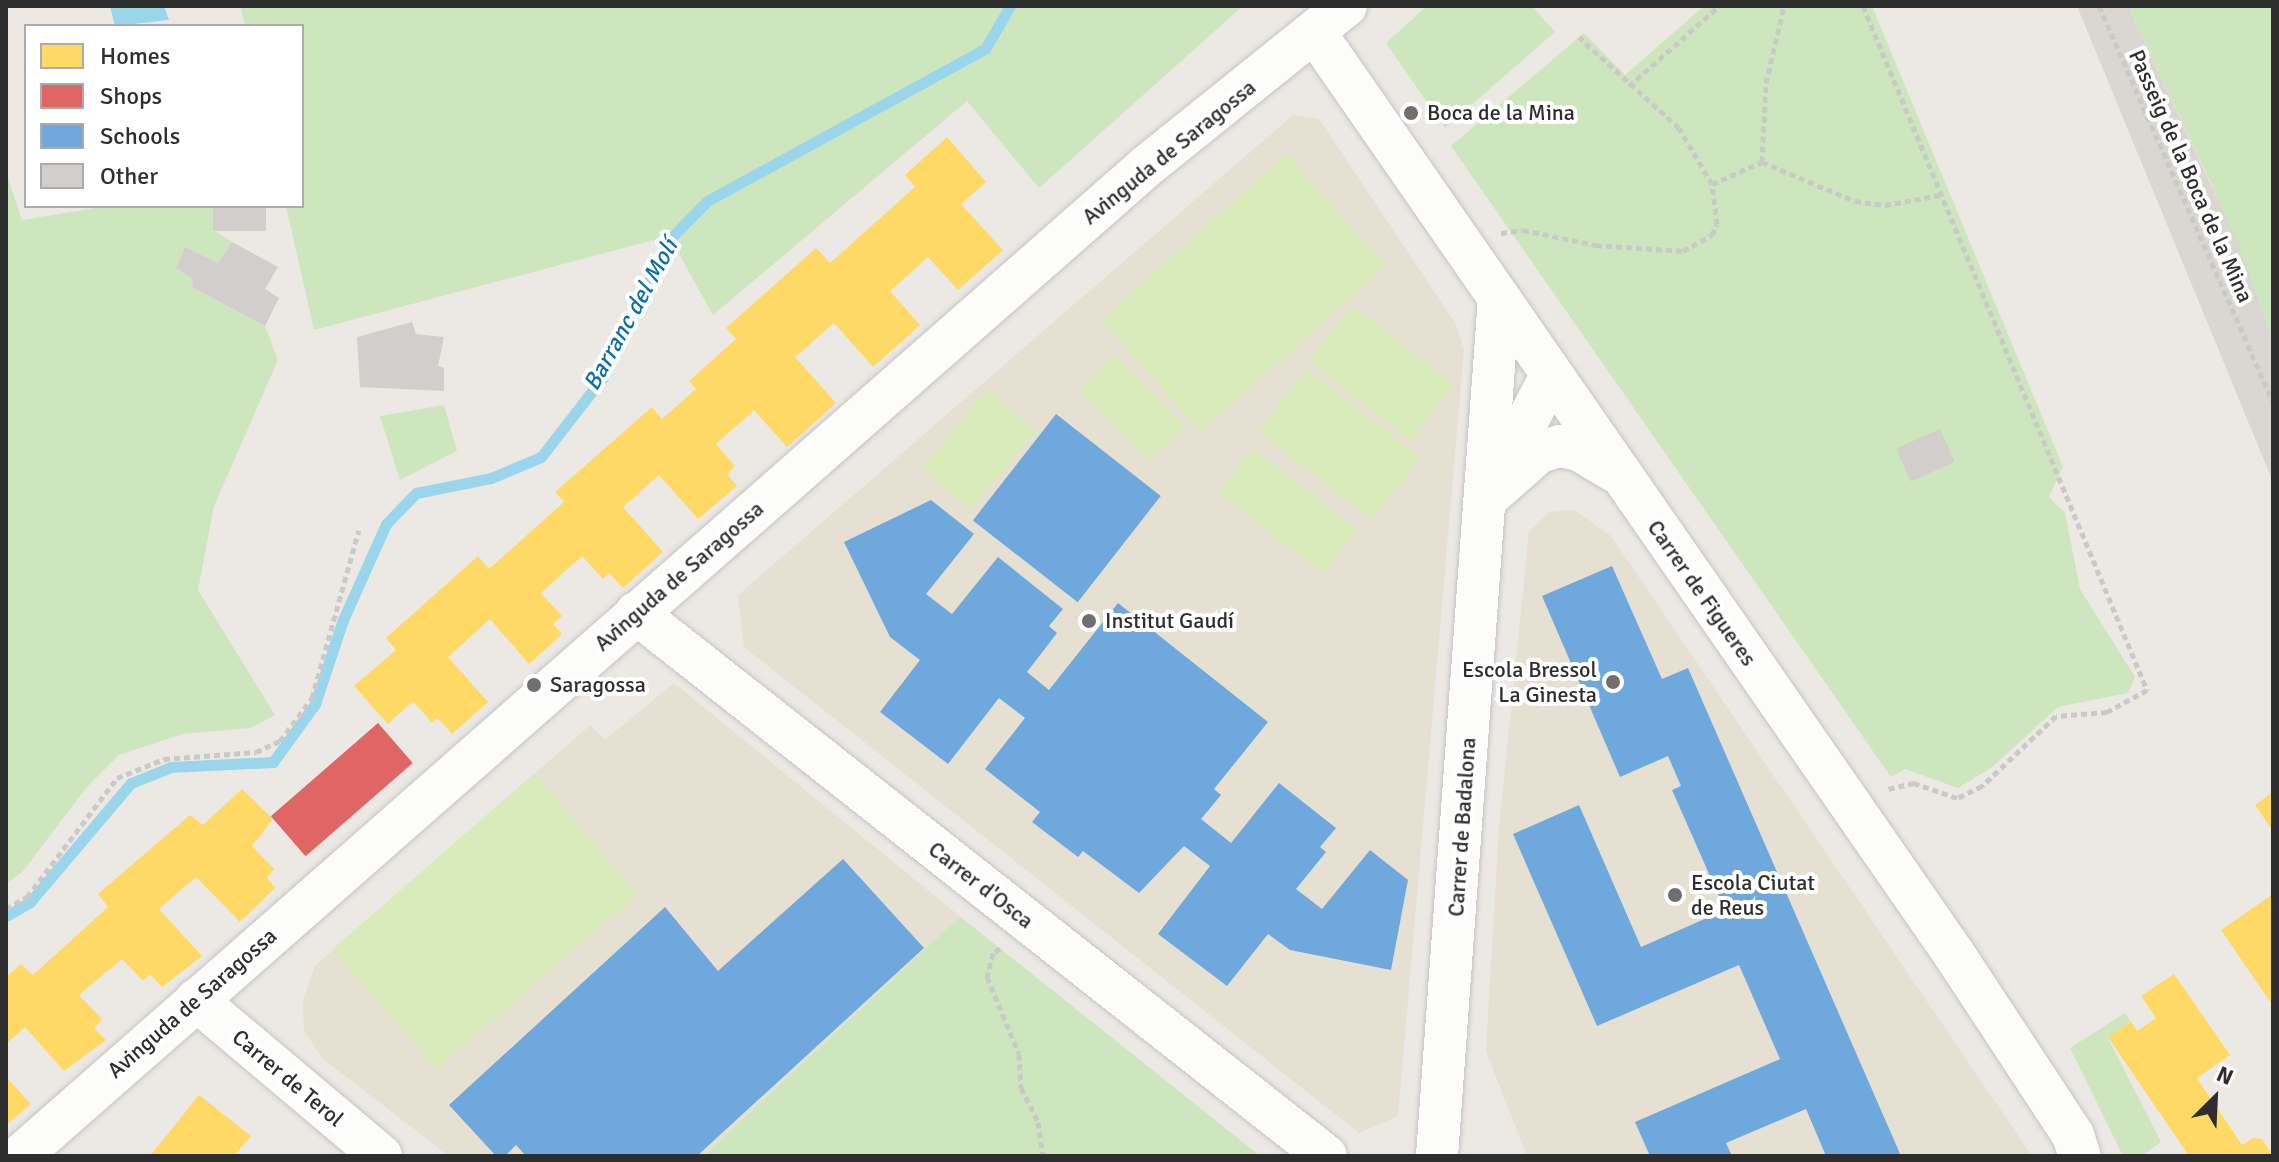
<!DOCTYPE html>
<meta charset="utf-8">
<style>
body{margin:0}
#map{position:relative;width:2279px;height:1162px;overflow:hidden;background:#ece8e4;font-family:Signika,sans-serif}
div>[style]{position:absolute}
.education>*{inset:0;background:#e6e0d3}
.green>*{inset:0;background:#cee6be}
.pitch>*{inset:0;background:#d9eabb;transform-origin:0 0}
.plaza>*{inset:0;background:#dad6d2}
.water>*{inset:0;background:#99d6ec}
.homes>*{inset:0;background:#ffd966}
.shops>*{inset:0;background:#e06666;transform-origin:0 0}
.schools>*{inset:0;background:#6fa8dc;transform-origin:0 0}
.stream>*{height:11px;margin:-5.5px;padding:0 5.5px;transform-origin:5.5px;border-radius:5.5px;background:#99d6ec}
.building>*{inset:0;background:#d1cecb;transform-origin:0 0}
.path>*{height:5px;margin-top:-2.5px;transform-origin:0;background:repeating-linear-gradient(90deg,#c9c9c8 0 6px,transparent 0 10px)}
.roads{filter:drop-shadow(0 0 2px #c5c4c5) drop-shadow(0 0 2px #c5c4c5)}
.street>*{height:42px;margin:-21px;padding:0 21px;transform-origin:21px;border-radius:21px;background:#fcfcfb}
.dots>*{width:22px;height:22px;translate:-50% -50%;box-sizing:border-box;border:4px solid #fff;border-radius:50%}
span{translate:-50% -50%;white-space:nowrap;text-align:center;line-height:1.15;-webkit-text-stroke:8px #fff;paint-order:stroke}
.poi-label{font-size:22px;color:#2e2e2e}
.left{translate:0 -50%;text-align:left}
.right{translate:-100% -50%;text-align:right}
.street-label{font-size:22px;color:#2e2e2e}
.water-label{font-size:24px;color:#0d6fa3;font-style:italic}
.frame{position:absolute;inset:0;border:8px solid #2e2e2e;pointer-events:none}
.legend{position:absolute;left:24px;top:24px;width:280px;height:184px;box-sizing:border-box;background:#fff;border:2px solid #ababab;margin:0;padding:10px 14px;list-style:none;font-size:24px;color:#2e2e2e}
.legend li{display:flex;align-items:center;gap:16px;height:40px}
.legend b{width:40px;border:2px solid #ababab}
.north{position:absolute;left:2175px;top:1058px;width:80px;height:80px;-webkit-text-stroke:6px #fff;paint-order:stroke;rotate:24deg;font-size:22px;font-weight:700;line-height:32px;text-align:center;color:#2e2e2e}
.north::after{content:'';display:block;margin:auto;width:28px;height:36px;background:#2e2e2e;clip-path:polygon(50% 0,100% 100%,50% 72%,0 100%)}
</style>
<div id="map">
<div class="education">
<div style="clip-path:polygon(1293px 115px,1319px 119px,1455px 323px,1464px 349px,1398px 1116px,1359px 1133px,744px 647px,738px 595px)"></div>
<div style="clip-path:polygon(1574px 510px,1611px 536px,2032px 1156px,1527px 1156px,1486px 1051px,1499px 828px,1529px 532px,1549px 512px)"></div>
<div style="clip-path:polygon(674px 683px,973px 927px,1260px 1156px,449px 1156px,323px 1059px,304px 1031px,303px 1001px,315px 966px,590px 725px,605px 740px)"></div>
</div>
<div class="green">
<div style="clip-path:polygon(240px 6px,1243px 6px,1039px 188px,967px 101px,713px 315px,669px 236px,314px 330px,286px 206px,302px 206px,302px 26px,245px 26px)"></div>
<div style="clip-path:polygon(1427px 6px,1532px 6px,1555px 32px,1445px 128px,1386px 43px)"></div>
<div style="clip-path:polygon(1704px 6px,1872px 6px,2063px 467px,2049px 497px,2065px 513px,2080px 589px,2135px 677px,2128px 693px,2058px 707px,1991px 768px,1958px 788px,1905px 769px,1891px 777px,1451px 146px,1584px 33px,1625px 75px)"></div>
<div style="clip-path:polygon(2128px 6px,2273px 6px,2273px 341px,2212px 186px)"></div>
<div style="clip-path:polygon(6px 172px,22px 220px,107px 206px,213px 206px,215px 231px,232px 242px,218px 263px,185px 247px,176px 268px,193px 279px,192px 287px,265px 326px,278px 360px,214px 506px,198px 590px,275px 715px,251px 728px,183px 734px,119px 755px,86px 788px,23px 871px,6px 884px)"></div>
<div style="clip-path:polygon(444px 405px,457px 451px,400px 480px,380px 416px)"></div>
<div style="clip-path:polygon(960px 917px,973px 927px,1260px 1156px,703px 1156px)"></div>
<div style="clip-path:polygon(2125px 1013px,2131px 1022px,2108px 1038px,2161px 1142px,2141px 1156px,2123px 1156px,2070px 1048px)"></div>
</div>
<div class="pitch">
<div style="left:1286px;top:154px;width:150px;height:249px;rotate:48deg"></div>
<div style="left:1352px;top:305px;width:130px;height:71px;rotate:38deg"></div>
<div style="left:1114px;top:354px;width:101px;height:50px;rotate:45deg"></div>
<div style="left:1307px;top:369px;width:144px;height:79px;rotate:38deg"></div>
<div style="left:987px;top:390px;width:64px;height:102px;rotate:40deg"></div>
<div style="left:1253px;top:448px;width:133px;height:56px;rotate:38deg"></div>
<div style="left:534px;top:774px;width:159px;height:267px;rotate:49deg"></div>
</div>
<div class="plaza">
<div style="clip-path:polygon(2077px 6px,2128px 6px,2239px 246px,2273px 341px,2273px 482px)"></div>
</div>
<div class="water">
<div style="clip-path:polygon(110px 6px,164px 6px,169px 20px,115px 26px)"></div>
</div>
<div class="homes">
<div style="clip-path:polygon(947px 137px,986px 182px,961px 204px,1003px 250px,958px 290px,928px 257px,890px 291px,920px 325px,873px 367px,834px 323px,795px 357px,836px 403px,787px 447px,754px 410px,716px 444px,735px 466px,727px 474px,737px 486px,698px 519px,659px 475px,623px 507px,663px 552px,623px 588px,609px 573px,603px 579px,582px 556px,541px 593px,562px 616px,553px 624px,562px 634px,529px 664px,490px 619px,448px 657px,488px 702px,452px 734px,437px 717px,432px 723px,413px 701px,388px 724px,354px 686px,396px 650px,386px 638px,478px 556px,489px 569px,564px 502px,555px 492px,652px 407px,662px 419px,696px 389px,689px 381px,736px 339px,726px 328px,816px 248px,830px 263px,915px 187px,905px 175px)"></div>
<div style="clip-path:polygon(242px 789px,273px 819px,252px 846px,274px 869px,267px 877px,275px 888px,240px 922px,196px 877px,159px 909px,202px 956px,162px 987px,150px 974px,143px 981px,122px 959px,79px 995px,102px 1019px,94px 1028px,106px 1040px,64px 1071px,25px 1027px,6px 1044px,6px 977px,21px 964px,33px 975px,108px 907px,98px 894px,190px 815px,203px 825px)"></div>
<div style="clip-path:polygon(2273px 792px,2273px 831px,2255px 805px)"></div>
<div style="clip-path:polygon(2273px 894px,2273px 1006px,2221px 930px)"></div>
<div style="clip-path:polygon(2174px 974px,2230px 1055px,2197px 1078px,2242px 1145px,2253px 1138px,2262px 1139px,2273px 1156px,2189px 1156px,2108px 1037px,2131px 1022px,2137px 1031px,2156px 1018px,2141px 996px)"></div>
<div style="clip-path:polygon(6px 1077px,31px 1104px,6px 1125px)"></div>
<div style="clip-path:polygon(199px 1095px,251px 1136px,234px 1156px,150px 1156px)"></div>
</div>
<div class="shops">
<div style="left:378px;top:723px;width:53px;height:142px;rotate:49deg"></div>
</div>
<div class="schools">
<div style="left:1056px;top:414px;width:133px;height:135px;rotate:38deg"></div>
<div style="clip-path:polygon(931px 500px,974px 534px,926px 594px,952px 614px,998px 557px,1063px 609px,1049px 626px,1057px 633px,1027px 672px,1049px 690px,1118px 603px,1268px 722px,1214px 789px,1221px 795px,1201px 819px,1231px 843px,1279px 783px,1336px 828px,1320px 847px,1326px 852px,1296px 889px,1322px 909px,1370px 850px,1408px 880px,1391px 970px,1290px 950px,1268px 934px,1227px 986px,1158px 934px,1210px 866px,1184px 846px,1139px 893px,1083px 851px,1078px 857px,1032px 822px,1040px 812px,985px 769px,1025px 718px,999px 698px,948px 764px,880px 712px,920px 660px,890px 637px,844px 542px)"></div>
<div style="clip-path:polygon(1612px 566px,1662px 679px,1688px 668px,1901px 1156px,1826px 1156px,1806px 1109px,1726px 1143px,1732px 1156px,1650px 1156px,1635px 1122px,1780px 1059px,1739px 965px,1597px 1026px,1513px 834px,1579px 805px,1641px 947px,1725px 910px,1672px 790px,1681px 786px,1668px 756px,1620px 777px,1542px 596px)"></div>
<div style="clip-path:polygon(843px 859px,924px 948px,697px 1156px,526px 1156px,516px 1145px,505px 1156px,496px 1156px,449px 1105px,665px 907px,718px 971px)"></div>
</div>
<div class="stream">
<div style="left:6px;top:916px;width:28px;rotate:-30deg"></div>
<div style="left:30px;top:902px;width:156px;rotate:-49.7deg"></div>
<div style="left:131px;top:783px;width:43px;rotate:-21.8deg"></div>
<div style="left:171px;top:767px;width:102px;rotate:-2.8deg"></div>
<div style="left:273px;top:762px;width:72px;rotate:-54.1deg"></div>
<div style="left:315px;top:704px;width:89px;rotate:-71.6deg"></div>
<div style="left:343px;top:620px;width:105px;rotate:-65.9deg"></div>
<div style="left:386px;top:524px;width:43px;rotate:-45.9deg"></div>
<div style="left:416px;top:493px;width:76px;rotate:-11.3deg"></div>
<div style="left:491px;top:478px;width:54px;rotate:-22.8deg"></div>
<div style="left:541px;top:457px;width:101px;rotate:-52.2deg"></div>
<div style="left:603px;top:377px;width:152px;rotate:-64.3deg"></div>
<div style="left:669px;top:240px;width:54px;rotate:-45.7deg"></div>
<div style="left:707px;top:201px;width:317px;rotate:-28.7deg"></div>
<div style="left:985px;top:49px;width:50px;rotate:-59.8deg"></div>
</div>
<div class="building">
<div style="left:213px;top:206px;width:53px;height:25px"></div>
<div style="clip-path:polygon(232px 242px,278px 267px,265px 289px,279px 298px,265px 326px,192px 287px,193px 279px,176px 268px,185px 247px,218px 263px)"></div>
<div style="clip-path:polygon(412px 322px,416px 334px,444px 337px,438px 366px,444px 368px,444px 391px,360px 387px,357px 337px)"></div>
<div style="left:1940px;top:429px;width:36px;height:48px;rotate:66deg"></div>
</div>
<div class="path">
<div style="left:1863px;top:6px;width:741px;rotate:67.45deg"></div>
<div style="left:2147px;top:690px;width:46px;rotate:151.2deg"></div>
<div style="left:2107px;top:712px;width:51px;rotate:175.5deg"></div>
<div style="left:2056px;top:716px;width:102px;rotate:136.6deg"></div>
<div style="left:1982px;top:786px;width:28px;rotate:154deg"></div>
<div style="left:1957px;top:798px;width:46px;rotate:-160.8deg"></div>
<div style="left:1914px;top:783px;width:28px;rotate:167deg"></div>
<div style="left:2099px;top:6px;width:433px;rotate:66.3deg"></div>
<div style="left:1629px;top:86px;width:120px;rotate:-41.6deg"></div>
<div style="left:1762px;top:162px;width:101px;rotate:22.8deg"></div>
<div style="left:1855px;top:201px;width:30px;rotate:8deg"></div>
<div style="left:1885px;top:205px;width:57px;rotate:-10.1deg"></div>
<div style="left:1712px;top:184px;width:55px;rotate:-23.7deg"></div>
<div style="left:1762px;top:162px;width:79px;rotate:-87.1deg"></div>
<div style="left:1766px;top:83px;width:79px;rotate:-76.8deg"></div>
<div style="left:1501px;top:233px;width:22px;rotate:-8deg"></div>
<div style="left:1523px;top:230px;width:75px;rotate:11.6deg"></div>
<div style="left:1596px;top:245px;width:87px;rotate:3.9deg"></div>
<div style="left:1683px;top:251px;width:33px;rotate:-29deg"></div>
<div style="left:1712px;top:235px;width:12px;rotate:-66deg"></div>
<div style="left:1717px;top:224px;width:40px;rotate:-97.1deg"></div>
<div style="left:1712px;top:184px;width:65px;rotate:-120.5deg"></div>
<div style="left:1679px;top:128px;width:135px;rotate:-137.7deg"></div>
<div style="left:6px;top:909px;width:24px;rotate:-30deg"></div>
<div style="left:27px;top:897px;width:149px;rotate:-52.9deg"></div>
<div style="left:117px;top:778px;width:51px;rotate:-22deg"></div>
<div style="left:164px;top:759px;width:92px;rotate:-4.4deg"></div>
<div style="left:256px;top:752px;width:26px;rotate:-25deg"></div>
<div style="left:280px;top:741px;width:54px;rotate:-53.3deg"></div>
<div style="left:312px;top:698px;width:174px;rotate:-74.4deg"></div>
<div style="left:1000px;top:948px;width:9px;rotate:144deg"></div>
<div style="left:993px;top:953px;width:25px;rotate:104deg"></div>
<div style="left:987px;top:977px;width:83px;rotate:67.4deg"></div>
<div style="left:1019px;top:1054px;width:34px;rotate:87deg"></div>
<div style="left:1021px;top:1088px;width:38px;rotate:63deg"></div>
<div style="left:1038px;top:1122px;width:34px;rotate:82deg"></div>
</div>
<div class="roads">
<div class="street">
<div style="left:1316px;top:34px;width:1120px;rotate:55.26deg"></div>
<div style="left:1954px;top:954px;width:217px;rotate:56.7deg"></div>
<div style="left:2073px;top:1135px;width:22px;rotate:72deg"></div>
<div style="left:1497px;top:478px;width:115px;rotate:-62.1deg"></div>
<div style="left:1487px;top:498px;width:69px;rotate:-41.5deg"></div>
<div style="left:1539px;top:452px;width:22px;rotate:-16deg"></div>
<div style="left:1560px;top:446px;width:19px;rotate:12deg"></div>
<div style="left:1579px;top:450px;width:41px;rotate:31deg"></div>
<div style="left:636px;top:613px;width:878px;rotate:38.2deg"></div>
<div style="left:196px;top:1000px;width:242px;rotate:40.1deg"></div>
<div style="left:20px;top:1156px;width:1501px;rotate:-41.3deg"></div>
<div style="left:1148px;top:165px;width:254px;rotate:-38.8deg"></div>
<div style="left:1437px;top:1156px;width:860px;rotate:-85.87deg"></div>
</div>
</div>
<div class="dots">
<div style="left:1411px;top:113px;background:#706f6e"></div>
<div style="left:1089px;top:621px;background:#706f6e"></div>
<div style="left:1613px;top:682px;background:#706f6e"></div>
<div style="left:534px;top:685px;background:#706f6e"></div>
<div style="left:1675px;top:895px;background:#706f6e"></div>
</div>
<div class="poi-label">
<span class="left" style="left:1427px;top:113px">Boca de la Mina</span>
<span class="left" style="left:1105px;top:621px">Institut Gaudí</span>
<span class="right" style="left:1597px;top:682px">Escola Bressol<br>La Ginesta</span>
<span class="left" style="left:550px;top:685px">Saragossa</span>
<span class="left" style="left:1691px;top:895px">Escola Ciutat<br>de Reus</span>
</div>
<div class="street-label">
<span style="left:1169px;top:152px;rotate:-39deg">Avinguda de Saragossa</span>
<span style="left:2191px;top:176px;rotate:66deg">Passeig de la Boca de la Mina</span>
<span style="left:679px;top:576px;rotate:-41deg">Avinguda de Saragossa</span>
<span style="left:1702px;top:593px;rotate:55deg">Carrer de Figueres</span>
<span style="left:1462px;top:827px;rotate:-86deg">Carrer de Badalona</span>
<span style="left:981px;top:885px;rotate:38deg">Carrer d'Osca</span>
<span style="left:192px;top:1003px;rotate:-41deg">Avinguda de Saragossa</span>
<span style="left:288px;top:1078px;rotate:40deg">Carrer de Terol</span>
</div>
<div class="water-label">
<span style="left:631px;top:315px;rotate:-61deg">Barranc del Molí</span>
</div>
<div class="frame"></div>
<ul class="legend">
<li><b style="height:22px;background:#ffd966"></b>Homes</li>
<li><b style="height:22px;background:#e06666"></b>Shops</li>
<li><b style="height:22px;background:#6fa8dc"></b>Schools</li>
<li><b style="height:22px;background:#d1cecb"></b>Other</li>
</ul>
<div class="north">N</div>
</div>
